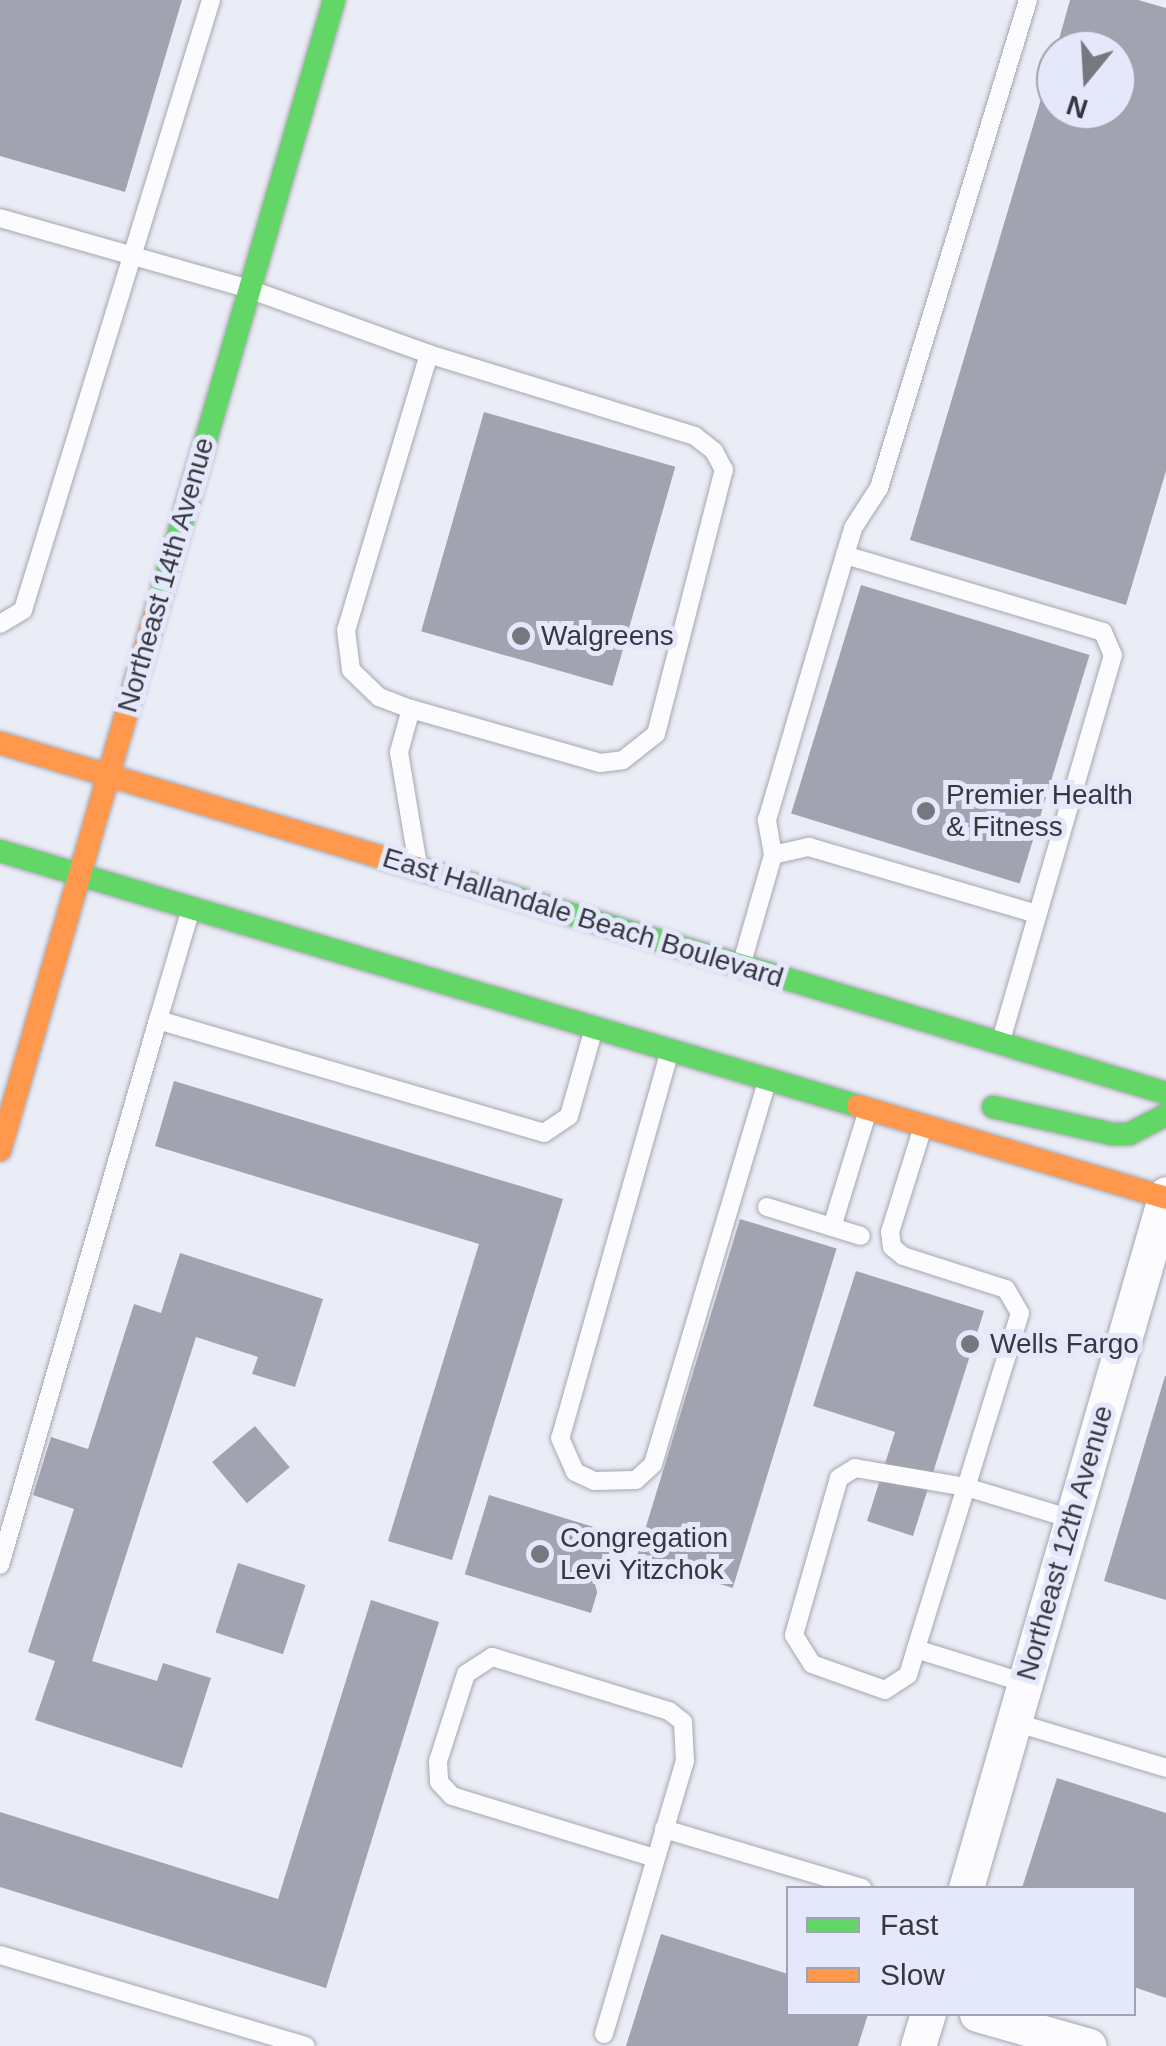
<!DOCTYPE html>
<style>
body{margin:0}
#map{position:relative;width:1166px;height:2046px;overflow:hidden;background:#eaecf6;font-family:Arial,sans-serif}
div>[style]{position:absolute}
.building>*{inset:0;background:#a1a3b0;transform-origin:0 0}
.roads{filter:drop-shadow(0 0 2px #a6a7af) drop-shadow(0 0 2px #a6a7af)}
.lane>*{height:18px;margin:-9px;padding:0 9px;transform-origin:9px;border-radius:9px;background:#fcfcfe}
.street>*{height:35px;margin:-17.5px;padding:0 17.5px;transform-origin:17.5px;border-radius:17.5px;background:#fcfcfe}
.fast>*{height:22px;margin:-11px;padding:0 11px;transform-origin:11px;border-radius:11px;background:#63d668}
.slow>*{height:22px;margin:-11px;padding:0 11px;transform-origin:11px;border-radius:11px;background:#ff974d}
.dots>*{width:28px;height:28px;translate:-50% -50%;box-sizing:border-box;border:5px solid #e5e8fb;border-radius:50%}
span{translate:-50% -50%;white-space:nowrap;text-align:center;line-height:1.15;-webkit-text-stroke:10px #e5e8fb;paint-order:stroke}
.street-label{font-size:28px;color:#37383f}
.poi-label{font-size:28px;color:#37383f}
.left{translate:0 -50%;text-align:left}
.legend{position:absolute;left:786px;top:1886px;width:350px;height:130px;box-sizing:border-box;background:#e5e8fb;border:2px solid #9fa2b0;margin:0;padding:12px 18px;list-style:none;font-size:30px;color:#37383f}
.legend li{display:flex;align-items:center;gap:20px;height:50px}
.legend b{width:50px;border:2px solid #9fa2b0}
.north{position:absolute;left:1036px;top:30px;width:100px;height:100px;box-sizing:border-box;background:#e5e8fb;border:2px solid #9fa2b0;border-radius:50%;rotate:198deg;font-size:28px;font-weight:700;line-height:40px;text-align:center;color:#37383f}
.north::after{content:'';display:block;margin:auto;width:35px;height:45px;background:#76777f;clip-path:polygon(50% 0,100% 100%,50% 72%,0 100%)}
</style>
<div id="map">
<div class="building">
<div style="clip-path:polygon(0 0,182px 0,125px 192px,0 156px)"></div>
<div style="clip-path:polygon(1070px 0,1138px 0,1166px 8px,1166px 471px,1126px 605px,910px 540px,1055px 52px,1056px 110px,1116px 110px,1116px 50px,1056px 50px)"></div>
<div style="left:484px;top:412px;width:199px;height:228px;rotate:16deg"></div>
<div style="left:861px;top:585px;width:239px;height:239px;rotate:17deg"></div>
<div style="clip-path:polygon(174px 1081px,563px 1199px,452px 1560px,388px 1541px,479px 1244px,155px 1146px)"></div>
<div style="left:740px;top:1219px;width:101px;height:355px;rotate:17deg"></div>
<div style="clip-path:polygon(180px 1253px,323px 1299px,295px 1387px,252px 1374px,258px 1357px,196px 1337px,92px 1661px,157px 1681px,163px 1663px,211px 1678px,182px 1768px,35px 1720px,55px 1661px,28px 1652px,74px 1509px,33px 1495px,51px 1437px,88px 1449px,134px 1304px,161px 1313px)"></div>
<div style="clip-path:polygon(856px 1271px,984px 1311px,913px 1536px,867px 1521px,895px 1432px,813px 1406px)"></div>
<div style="clip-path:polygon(1165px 1376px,1166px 1376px,1166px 1600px,1104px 1581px)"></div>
<div style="left:255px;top:1426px;width:54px;height:56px;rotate:50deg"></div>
<div style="left:489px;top:1495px;width:132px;height:83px;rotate:17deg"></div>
<div style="left:238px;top:1563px;width:71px;height:73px;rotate:18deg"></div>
<div style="clip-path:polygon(371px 1600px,439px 1622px,326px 1988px,0 1887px,0 1812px,278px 1899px)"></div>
<div style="clip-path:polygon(1057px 1778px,1166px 1813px,1166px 1998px,1134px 1987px,1134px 1888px,1022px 1888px)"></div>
<div style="clip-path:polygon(661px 1934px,788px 1974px,788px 2014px,868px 2014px,858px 2046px,626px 2046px)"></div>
</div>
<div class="roads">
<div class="lane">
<div style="left:0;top:218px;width:259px;rotate:15.9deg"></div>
<div style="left:249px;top:289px;width:191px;rotate:19.9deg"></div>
<div style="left:429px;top:354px;width:288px;rotate:106.7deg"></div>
<div style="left:346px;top:630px;width:40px;rotate:82.9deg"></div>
<div style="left:351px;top:670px;width:39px;rotate:44deg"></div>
<div style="left:379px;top:697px;width:34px;rotate:21deg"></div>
<div style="left:411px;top:709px;width:197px;rotate:15.9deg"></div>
<div style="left:600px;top:763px;width:23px;rotate:-7deg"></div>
<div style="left:623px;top:760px;width:42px;rotate:-38.2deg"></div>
<div style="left:656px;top:734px;width:273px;rotate:-75.6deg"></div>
<div style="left:724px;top:470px;width:21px;rotate:-118deg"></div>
<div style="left:714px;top:451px;width:24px;rotate:-142deg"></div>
<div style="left:695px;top:436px;width:278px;rotate:-162.9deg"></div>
<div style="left:845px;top:555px;width:28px;rotate:-73deg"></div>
<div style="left:853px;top:528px;width:48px;rotate:-57deg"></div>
<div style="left:879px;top:488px;width:510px;rotate:-73.02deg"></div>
<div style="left:0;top:624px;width:27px;rotate:-31deg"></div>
<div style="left:23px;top:610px;width:638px;rotate:-72.87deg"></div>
<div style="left:411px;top:709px;width:45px;rotate:105.6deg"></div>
<div style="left:399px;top:752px;width:109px;rotate:80.5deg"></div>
<div style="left:773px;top:855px;width:37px;rotate:-13deg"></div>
<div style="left:809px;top:847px;width:238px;rotate:16.4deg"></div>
<div style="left:190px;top:912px;width:113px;rotate:106.5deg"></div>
<div style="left:158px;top:1020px;width:402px;rotate:16.3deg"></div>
<div style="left:544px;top:1133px;width:30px;rotate:-34deg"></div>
<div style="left:569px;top:1116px;width:87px;rotate:-74.1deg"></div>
<div style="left:743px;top:959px;width:108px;rotate:-73.9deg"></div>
<div style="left:773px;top:855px;width:36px;rotate:-100deg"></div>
<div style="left:767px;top:820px;width:276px;rotate:-73.6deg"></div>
<div style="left:845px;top:555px;width:269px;rotate:16.6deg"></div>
<div style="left:1103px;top:632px;width:25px;rotate:67deg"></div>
<div style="left:1113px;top:655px;width:399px;rotate:106.2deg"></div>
<div style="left:669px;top:1054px;width:399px;rotate:105.8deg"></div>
<div style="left:560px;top:1438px;width:37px;rotate:66deg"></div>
<div style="left:575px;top:1472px;width:21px;rotate:25deg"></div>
<div style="left:594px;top:1481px;width:42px;rotate:-1.4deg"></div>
<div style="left:636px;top:1480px;width:23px;rotate:-43deg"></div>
<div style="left:653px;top:1464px;width:395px;rotate:-73.4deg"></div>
<div style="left:922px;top:1130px;width:107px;rotate:107.4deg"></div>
<div style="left:890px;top:1232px;width:15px;rotate:82deg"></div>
<div style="left:892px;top:1247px;width:14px;rotate:39deg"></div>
<div style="left:903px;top:1256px;width:108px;rotate:17.8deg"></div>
<div style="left:1006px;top:1289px;width:28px;rotate:60deg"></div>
<div style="left:1020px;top:1313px;width:182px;rotate:107.2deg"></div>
<div style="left:966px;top:1487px;width:110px;rotate:16.9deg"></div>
<div style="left:767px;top:1207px;width:98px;rotate:17.1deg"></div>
<div style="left:832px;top:1227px;width:119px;rotate:-72.9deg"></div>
<div style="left:0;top:1565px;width:567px;rotate:-73.83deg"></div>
<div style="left:916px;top:1649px;width:27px;rotate:107deg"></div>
<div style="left:908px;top:1675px;width:27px;rotate:147deg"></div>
<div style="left:885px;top:1690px;width:77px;rotate:-160.4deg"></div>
<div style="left:812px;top:1664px;width:34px;rotate:-122deg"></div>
<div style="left:794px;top:1635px;width:163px;rotate:-74deg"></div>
<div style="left:839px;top:1478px;width:19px;rotate:-32deg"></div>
<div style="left:855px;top:1468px;width:113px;rotate:9.7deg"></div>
<div style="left:966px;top:1487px;width:170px;rotate:107.2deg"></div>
<div style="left:916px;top:1649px;width:114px;rotate:17.3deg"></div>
<div style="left:1014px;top:1722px;width:159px;rotate:16.8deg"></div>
<div style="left:664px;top:1829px;width:207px;rotate:16.6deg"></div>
<div style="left:0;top:1955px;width:319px;rotate:16.6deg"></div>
<div style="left:604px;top:2034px;width:285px;rotate:-73.5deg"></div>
<div style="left:685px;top:1761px;width:39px;rotate:-93deg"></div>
<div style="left:683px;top:1722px;width:18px;rotate:-142deg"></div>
<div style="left:669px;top:1711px;width:185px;rotate:-163deg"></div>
<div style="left:492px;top:1657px;width:31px;rotate:147deg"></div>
<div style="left:466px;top:1674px;width:91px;rotate:107.8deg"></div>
<div style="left:438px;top:1761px;width:21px;rotate:87deg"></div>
<div style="left:439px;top:1782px;width:19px;rotate:47deg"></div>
<div style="left:452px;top:1796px;width:212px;rotate:17deg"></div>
</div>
<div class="street">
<div style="left:966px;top:1888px;width:722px;rotate:-73.92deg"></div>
<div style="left:977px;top:2014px;width:116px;rotate:15.9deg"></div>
<div style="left:918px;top:2046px;width:34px;rotate:-73deg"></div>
</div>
<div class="fast">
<div style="left:158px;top:604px;width:629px;rotate:-73.75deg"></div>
<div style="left:0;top:851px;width:895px;rotate:16.55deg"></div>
<div style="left:481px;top:887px;width:715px;rotate:16.74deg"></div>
<div style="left:993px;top:1107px;width:122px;rotate:12.8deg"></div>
<div style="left:1112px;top:1134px;width:17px"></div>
<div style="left:1129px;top:1134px;width:42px;rotate:-27.2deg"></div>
</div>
<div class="slow">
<div style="left:0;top:743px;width:502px;rotate:16.67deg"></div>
<div style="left:858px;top:1106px;width:321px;rotate:16.6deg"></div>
<div style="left:0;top:1150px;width:568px;rotate:-73.86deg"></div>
</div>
</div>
<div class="dots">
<div style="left:521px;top:636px;background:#76777f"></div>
<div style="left:926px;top:811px;background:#76777f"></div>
<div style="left:970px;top:1344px;background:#76777f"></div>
<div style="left:540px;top:1554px;background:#76777f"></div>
</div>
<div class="street-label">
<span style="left:166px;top:575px;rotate:-74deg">Northeast 14th Avenue</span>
<span style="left:583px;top:918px;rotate:17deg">East Hallandale Beach Boulevard</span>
<span style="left:1065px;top:1543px;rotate:-74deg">Northeast 12th Avenue</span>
</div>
<div class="poi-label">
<span class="left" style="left:541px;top:636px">Walgreens</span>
<span class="left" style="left:946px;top:811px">Premier Health<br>&amp; Fitness</span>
<span class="left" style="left:990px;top:1344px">Wells Fargo</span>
<span class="left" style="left:560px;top:1554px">Congregation<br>Levi Yitzchok</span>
</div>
<ul class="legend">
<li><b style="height:12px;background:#63d668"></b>Fast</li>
<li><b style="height:12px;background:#ff974d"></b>Slow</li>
</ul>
<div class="north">N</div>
</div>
